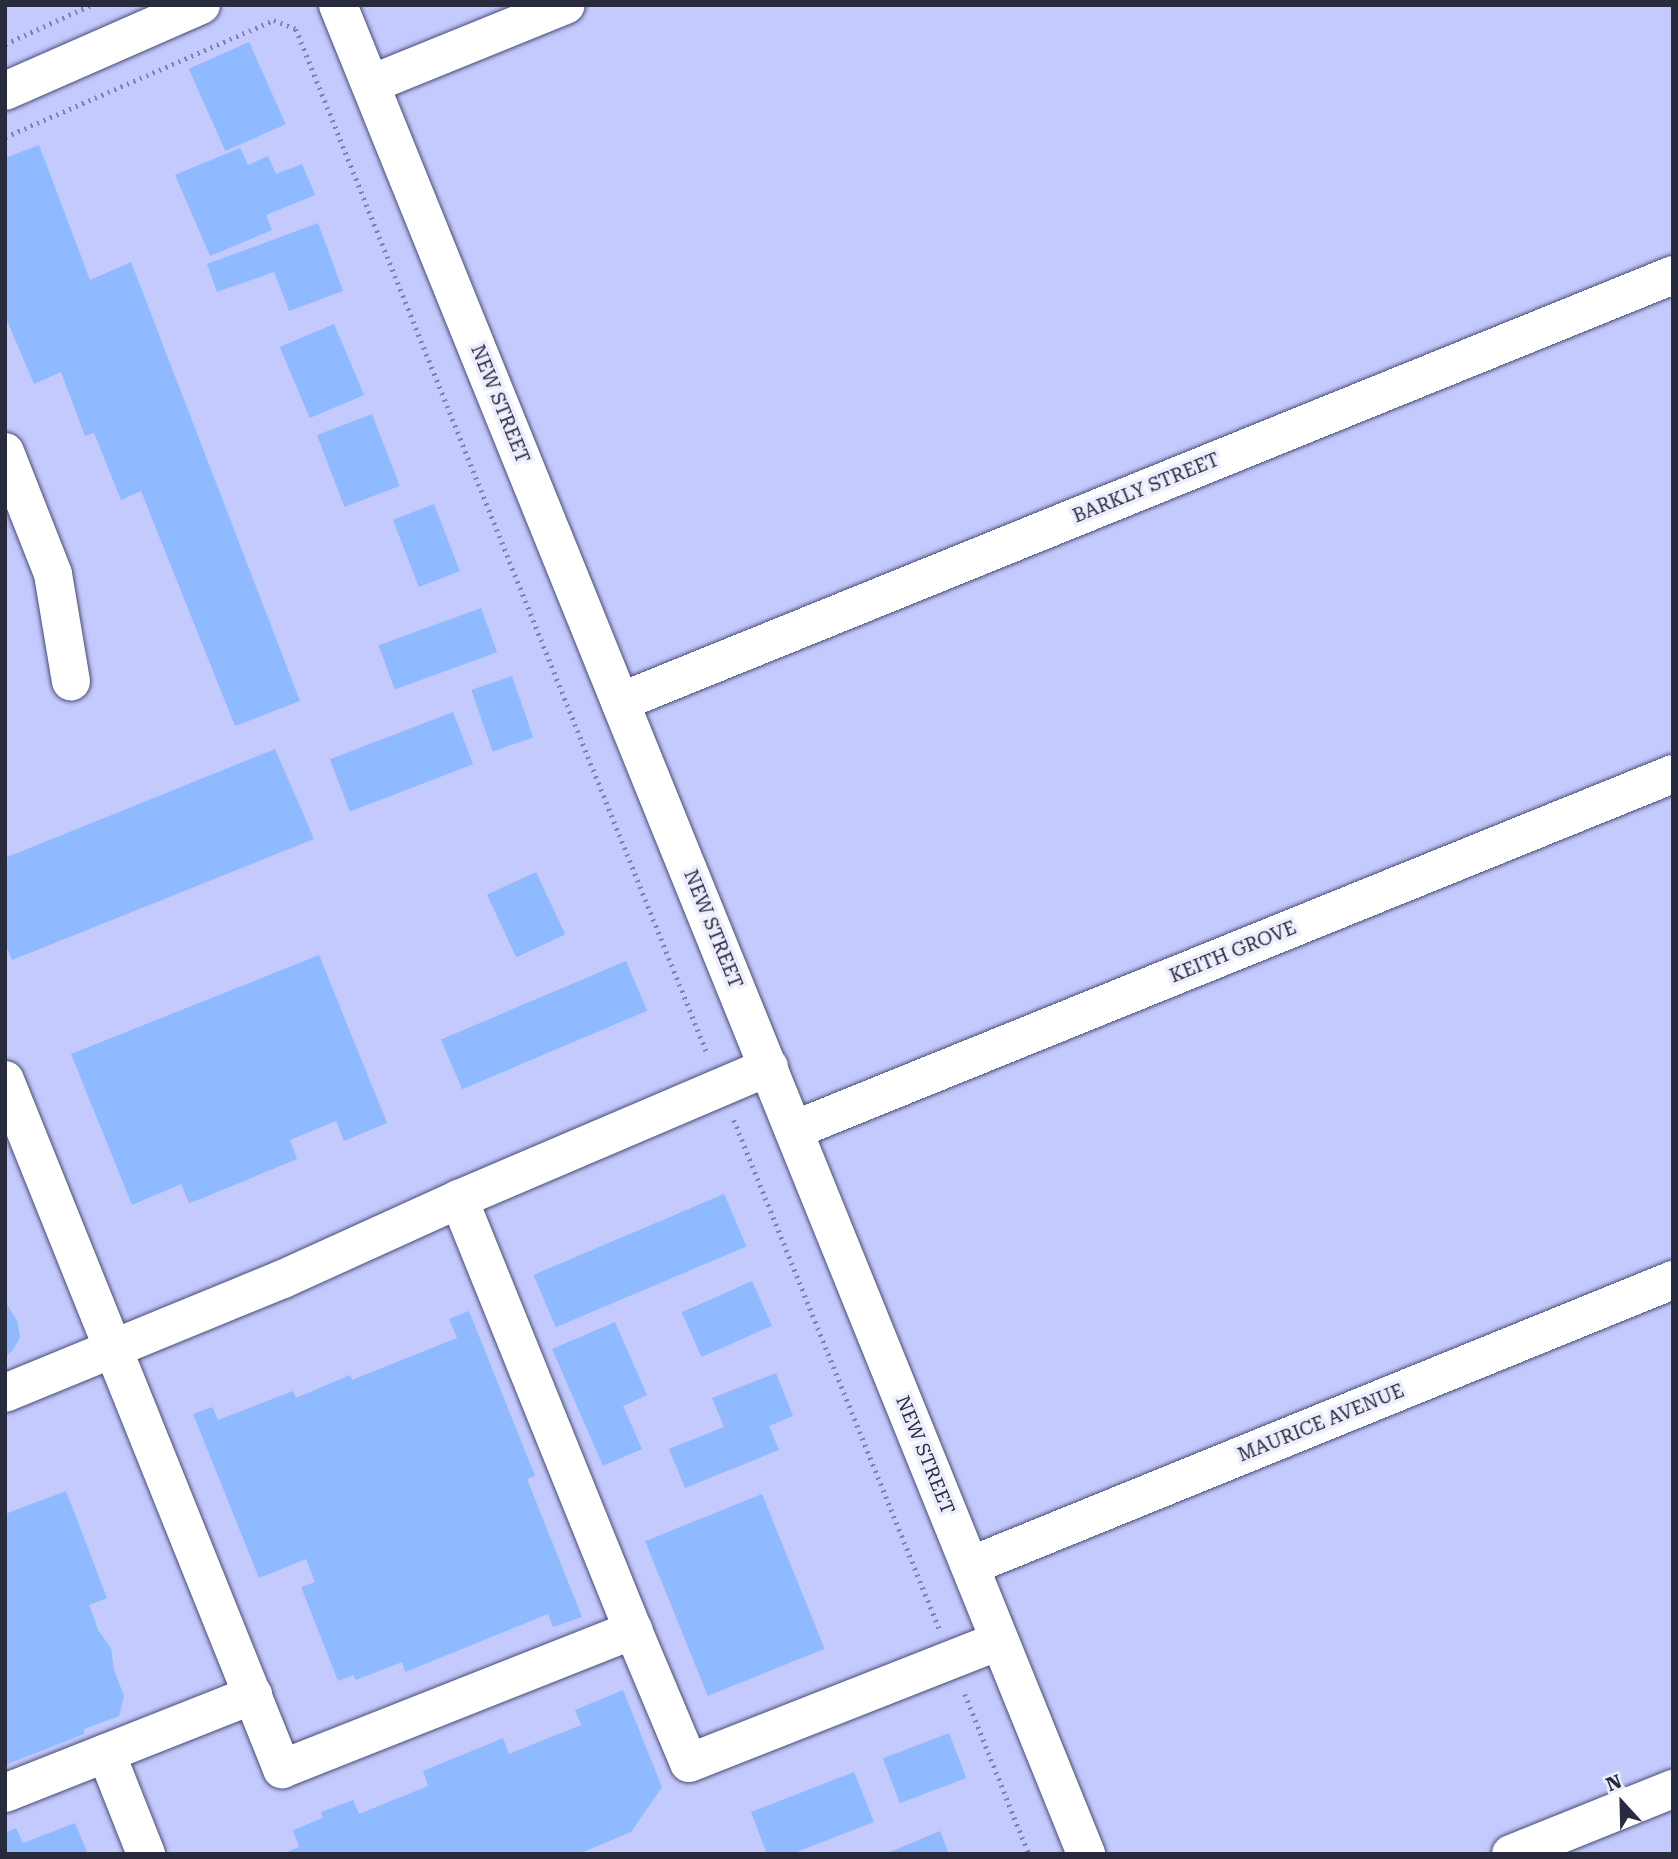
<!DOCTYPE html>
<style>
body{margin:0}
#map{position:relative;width:1678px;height:1859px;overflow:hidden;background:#c4cafd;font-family:"Roboto Serif",serif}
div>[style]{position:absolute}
.building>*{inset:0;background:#8fbaff;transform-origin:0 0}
.path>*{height:4.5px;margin-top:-2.25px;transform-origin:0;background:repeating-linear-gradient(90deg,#7f83a8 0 2px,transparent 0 7px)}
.roads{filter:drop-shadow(0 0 2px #484c76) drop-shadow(0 0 2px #484c76)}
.minor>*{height:38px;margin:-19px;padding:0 19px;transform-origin:19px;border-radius:19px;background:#fff}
span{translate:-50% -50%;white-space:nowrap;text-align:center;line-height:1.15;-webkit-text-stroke:7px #eceefe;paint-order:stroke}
.street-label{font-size:19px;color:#282a3d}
.frame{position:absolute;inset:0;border:7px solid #282a3d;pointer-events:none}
.north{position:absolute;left:1587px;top:1768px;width:70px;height:70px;-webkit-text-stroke:5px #eceefe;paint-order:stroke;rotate:338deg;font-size:19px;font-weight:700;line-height:28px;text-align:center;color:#282a3d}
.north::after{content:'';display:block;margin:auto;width:24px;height:32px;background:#282a3d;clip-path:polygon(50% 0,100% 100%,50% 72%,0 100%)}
</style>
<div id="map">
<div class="building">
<div style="left:249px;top:42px;width:90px;height:66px;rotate:66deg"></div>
<div style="clip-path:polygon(39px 145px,90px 280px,131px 262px,300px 701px,235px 726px,141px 491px,121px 500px,94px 433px,85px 436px,61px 372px,34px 384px,5px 316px,5px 158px)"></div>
<div style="clip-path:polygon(240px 148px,248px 165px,268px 156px,276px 174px,302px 164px,315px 195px,266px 215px,272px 230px,210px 256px,175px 175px)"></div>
<div style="clip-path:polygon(318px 223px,343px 291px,289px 311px,274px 272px,217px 292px,207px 264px)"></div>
<div style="left:334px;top:324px;width:77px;height:59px;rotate:67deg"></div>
<div style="left:372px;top:414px;width:77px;height:59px;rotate:69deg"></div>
<div style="left:434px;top:504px;width:72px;height:44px;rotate:69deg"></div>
<div style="left:481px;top:608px;width:47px;height:109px;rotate:70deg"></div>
<div style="left:512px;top:676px;width:65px;height:43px;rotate:71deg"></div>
<div style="left:453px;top:712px;width:56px;height:132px;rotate:69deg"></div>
<div style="clip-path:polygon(275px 749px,314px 839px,12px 960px,5px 944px,5px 858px)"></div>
<div style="left:536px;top:872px;width:69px;height:54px;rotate:65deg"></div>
<div style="clip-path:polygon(319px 955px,387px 1123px,344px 1141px,336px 1121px,290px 1140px,297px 1159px,203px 1198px,189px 1203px,181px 1184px,132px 1205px,71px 1054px)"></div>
<div style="left:626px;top:961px;width:54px;height:201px;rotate:67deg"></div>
<div style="left:724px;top:1194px;width:57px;height:207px;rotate:67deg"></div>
<div style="left:752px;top:1281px;width:49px;height:77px;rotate:66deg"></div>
<div style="clip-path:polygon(5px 1301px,17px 1321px,20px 1337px,13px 1350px,5px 1357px)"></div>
<div style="clip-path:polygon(469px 1311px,535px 1476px,527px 1479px,582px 1617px,553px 1627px,548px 1614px,405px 1672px,402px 1662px,356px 1680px,353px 1675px,338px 1681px,301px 1587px,315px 1582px,306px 1559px,259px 1578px,193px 1414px,212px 1407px,218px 1420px,293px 1391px,296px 1398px,350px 1375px,352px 1380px,457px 1338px,449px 1319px)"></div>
<div style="clip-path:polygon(615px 1322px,647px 1395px,623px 1406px,642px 1449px,603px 1466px,552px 1349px)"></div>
<div style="clip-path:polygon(776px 1373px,793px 1416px,769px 1426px,779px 1450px,685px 1488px,669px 1449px,724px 1427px,712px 1398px)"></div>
<div style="clip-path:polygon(66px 1491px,107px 1598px,89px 1605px,98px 1630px,111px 1648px,114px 1670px,124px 1696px,119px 1716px,84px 1729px,84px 1734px,5px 1765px,5px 1514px)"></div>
<div style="left:762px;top:1494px;width:167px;height:126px;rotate:68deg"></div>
<div style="clip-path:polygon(623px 1690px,662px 1787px,631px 1832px,578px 1854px,282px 1854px,299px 1847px,293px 1830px,323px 1818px,321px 1812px,353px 1800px,359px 1814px,428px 1786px,423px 1771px,503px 1738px,509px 1754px,581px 1725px,575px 1710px)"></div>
<div style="left:949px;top:1733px;width:48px;height:71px;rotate:69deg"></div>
<div style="clip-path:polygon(854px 1772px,874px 1822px,791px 1854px,767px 1854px,751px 1812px)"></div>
<div style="clip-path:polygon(75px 1823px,87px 1852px,100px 1854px,5px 1854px,5px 1833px,16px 1828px,23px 1843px)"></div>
<div style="clip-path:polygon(940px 1831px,949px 1854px,885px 1854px)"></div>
</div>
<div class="path">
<div style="left:5px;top:44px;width:94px;rotate:-24.4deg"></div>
<div style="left:5px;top:137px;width:293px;rotate:-23.5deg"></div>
<div style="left:274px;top:20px;width:24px;rotate:22deg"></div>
<div style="left:296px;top:29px;width:1103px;rotate:68.13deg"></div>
<div style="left:734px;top:1120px;width:548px;rotate:68.02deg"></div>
<div style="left:965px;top:1694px;width:172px;rotate:68.2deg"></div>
</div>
<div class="roads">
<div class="minor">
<div style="left:338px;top:5px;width:1995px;rotate:67.97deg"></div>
<div style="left:371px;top:84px;width:210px;rotate:-22.1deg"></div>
<div style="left:5px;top:91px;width:214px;rotate:-23.7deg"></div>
<div style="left:5px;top:452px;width:131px;rotate:68.5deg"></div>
<div style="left:53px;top:574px;width:109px;rotate:80.5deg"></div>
<div style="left:620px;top:702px;width:1136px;rotate:-22.07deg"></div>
<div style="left:5px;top:1080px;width:743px;rotate:68.1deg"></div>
<div style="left:282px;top:1769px;width:378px;rotate:-21.6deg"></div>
<div style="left:633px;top:1630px;width:465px;rotate:-112deg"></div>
<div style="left:794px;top:1130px;width:948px;rotate:-22.05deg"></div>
<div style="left:5px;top:1393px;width:300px;rotate:-22.3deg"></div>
<div style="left:283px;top:1279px;width:193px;rotate:-24.4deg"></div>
<div style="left:459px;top:1199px;width:337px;rotate:-23.1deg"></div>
<div style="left:970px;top:1566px;width:759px;rotate:-22.14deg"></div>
<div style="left:633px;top:1630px;width:144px;rotate:67.2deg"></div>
<div style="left:689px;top:1763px;width:333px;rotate:-21.5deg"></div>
<div style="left:106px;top:1753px;width:109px;rotate:68.4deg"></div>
<div style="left:5px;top:1793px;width:267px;rotate:-21.6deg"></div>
<div style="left:1511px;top:1854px;width:175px;rotate:-21.9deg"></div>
</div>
</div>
<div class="street-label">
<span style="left:500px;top:404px;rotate:68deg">NEW STREET</span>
<span style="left:1146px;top:488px;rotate:-22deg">BARKLY STREET</span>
<span style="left:713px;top:929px;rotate:68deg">NEW STREET</span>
<span style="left:1233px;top:952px;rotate:-22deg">KEITH GROVE</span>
<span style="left:1321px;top:1423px;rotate:-22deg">MAURICE AVENUE</span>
<span style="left:925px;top:1455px;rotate:68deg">NEW STREET</span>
</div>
<div class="frame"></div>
<div class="north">N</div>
</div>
